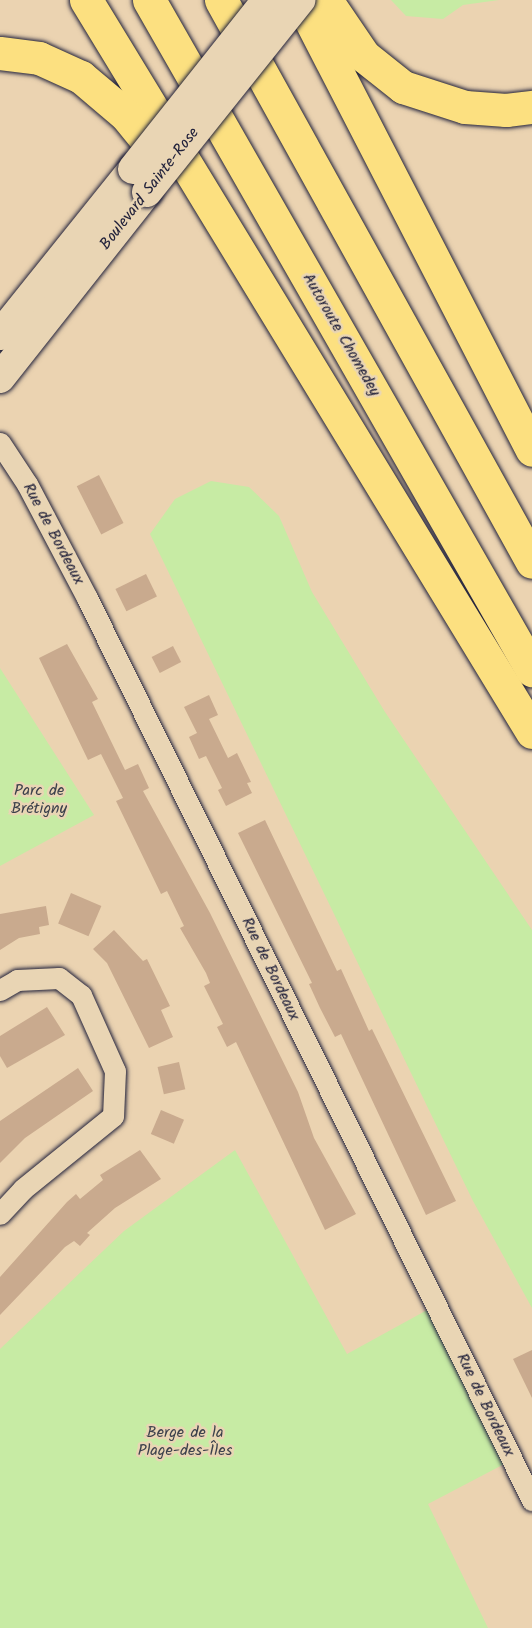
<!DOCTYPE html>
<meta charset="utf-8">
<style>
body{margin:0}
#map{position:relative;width:532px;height:1628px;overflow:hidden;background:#ebd3b1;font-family:Kalam,sans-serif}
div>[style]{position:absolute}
.green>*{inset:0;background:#c7eba4}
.building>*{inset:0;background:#c9aa8e;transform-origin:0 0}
.roads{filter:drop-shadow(0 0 2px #22223b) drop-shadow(0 0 2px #22223b)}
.street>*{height:21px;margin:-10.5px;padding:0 10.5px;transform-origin:10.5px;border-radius:10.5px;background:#e9d5b4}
.secondary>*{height:30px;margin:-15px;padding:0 15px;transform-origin:15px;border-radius:15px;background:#e9d5b4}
.highway>*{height:33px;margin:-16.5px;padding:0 16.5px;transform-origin:16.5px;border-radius:16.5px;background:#fce080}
.bridges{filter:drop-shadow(0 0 2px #22223b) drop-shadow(0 0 2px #22223b)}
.secondary-bridge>*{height:30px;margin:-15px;padding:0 15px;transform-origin:15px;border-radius:15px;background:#e9d5b4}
span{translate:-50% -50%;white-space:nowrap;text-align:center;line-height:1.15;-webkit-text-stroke:5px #e9d5b4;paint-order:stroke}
.street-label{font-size:16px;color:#22223b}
.park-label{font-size:16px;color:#3b404b}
</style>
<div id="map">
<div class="green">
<div style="clip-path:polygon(391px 0,499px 0,463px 5px,443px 19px,406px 16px)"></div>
<div style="clip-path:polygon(211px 481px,249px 487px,279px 516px,312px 592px,385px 712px,532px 930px,532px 1308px,473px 1201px,150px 534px,175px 499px)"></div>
<div style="clip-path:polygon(0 668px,94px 815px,0 866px)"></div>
<div style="clip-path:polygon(235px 1150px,347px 1354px,438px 1304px,512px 1460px,428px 1504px,488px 1628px,0 1628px,0 1349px,124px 1231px)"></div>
</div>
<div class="building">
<div style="left:99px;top:475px;width:54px;height:25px;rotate:63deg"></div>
<div style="left:146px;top:574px;width:25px;height:34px;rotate:64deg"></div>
<div style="clip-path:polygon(67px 644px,98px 699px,92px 702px,125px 770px,138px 764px,149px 788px,143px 791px,210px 913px,298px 1092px,314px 1138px,356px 1214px,325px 1230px,236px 1042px,227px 1047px,217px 1027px,223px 1024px,204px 986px,210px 983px,206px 973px,180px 928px,184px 926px,167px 891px,161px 894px,116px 801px,123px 798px,101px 754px,88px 760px,39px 658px)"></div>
<div style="left:173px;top:646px;width:18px;height:24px;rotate:63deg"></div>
<div style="clip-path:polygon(209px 695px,218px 715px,209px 719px,228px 758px,237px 753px,251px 782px,247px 783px,252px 793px,226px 806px,218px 790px,222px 788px,206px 756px,199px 759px,189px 737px,197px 733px,184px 707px)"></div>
<div style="clip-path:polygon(265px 820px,337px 971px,341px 969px,369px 1031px,372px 1029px,456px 1201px,426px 1215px,341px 1034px,335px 1037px,320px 1008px,309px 984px,312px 983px,238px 833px)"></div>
<div style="left:71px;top:893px;width:33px;height:33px;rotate:23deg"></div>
<div style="clip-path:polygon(46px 906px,49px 925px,39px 927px,40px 934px,19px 938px,0 950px,0 914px)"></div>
<div style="clip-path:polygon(114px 930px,143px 961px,147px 959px,170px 1006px,161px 1010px,173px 1037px,149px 1048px,107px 963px,93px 949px)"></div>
<div style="clip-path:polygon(47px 1007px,65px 1035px,7px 1068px,0 1056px,0 1036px)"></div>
<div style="left:179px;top:1062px;width:28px;height:22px;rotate:77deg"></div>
<div style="clip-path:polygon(78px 1068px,93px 1091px,25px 1138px,0 1163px,0 1121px)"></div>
<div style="left:161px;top:1110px;width:25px;height:26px;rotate:23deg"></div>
<div style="clip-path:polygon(140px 1150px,161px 1179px,115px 1208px,87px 1233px,90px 1235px,80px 1246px,74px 1241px,65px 1247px,0 1315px,0 1277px,67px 1202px,76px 1194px,80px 1199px,103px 1180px,100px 1175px)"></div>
<div style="clip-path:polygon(532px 1350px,532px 1398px,513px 1359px)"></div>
</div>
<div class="roads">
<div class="street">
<div style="left:0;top:443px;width:49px;rotate:56.6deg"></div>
<div style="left:27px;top:484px;width:129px;rotate:62.2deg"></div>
<div style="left:87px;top:598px;width:1006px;rotate:63.74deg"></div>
<div style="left:0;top:990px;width:20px;rotate:-30deg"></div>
<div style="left:17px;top:980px;width:42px;rotate:-2.7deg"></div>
<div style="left:59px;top:978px;width:28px;rotate:38deg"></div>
<div style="left:81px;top:995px;width:83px;rotate:65.9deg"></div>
<div style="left:115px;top:1071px;width:45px;rotate:92.5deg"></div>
<div style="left:113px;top:1116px;width:116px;rotate:141deg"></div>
<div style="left:23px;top:1189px;width:34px;rotate:133deg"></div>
</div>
<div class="secondary">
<div style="left:0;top:335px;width:213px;rotate:-51.3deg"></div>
<div style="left:0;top:378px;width:237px;rotate:-51.7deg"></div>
</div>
<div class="highway">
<div style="left:86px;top:0;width:857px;rotate:58.65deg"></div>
<div style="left:149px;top:0;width:772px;rotate:60.25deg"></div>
<div style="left:221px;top:0;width:642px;rotate:61.04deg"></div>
<div style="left:300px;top:0;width:506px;rotate:62.73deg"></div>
<div style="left:326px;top:0;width:68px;rotate:55.8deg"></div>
<div style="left:364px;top:56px;width:50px;rotate:38.5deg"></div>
<div style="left:403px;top:87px;width:65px;rotate:17.9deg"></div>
<div style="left:465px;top:107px;width:41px;rotate:4.2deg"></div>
<div style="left:506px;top:110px;width:26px;rotate:-7deg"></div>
<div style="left:0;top:53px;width:39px;rotate:7deg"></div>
<div style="left:39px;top:58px;width:46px;rotate:24.3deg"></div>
<div style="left:81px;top:77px;width:59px;rotate:40.2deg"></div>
<div style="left:126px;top:115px;width:62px;rotate:50.9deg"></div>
</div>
</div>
<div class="bridges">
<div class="secondary-bridge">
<div style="left:133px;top:169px;width:216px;rotate:-51.6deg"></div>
<div style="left:147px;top:192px;width:246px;rotate:-51.4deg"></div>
</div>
</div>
<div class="street-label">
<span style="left:150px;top:189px;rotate:-52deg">Boulevard Sainte-Rose</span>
<span style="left:341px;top:335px;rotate:60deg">Autoroute Chomedey</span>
<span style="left:53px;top:534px;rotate:62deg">Rue de Bordeaux</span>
<span style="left:270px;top:969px;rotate:64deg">Rue de Bordeaux</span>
<span style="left:485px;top:1405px;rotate:64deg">Rue de Bordeaux</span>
</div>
<div class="park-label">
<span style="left:39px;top:800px">Parc de<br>Brétigny</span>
<span style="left:185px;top:1442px">Berge de la<br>Plage-des-Îles</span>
</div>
</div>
